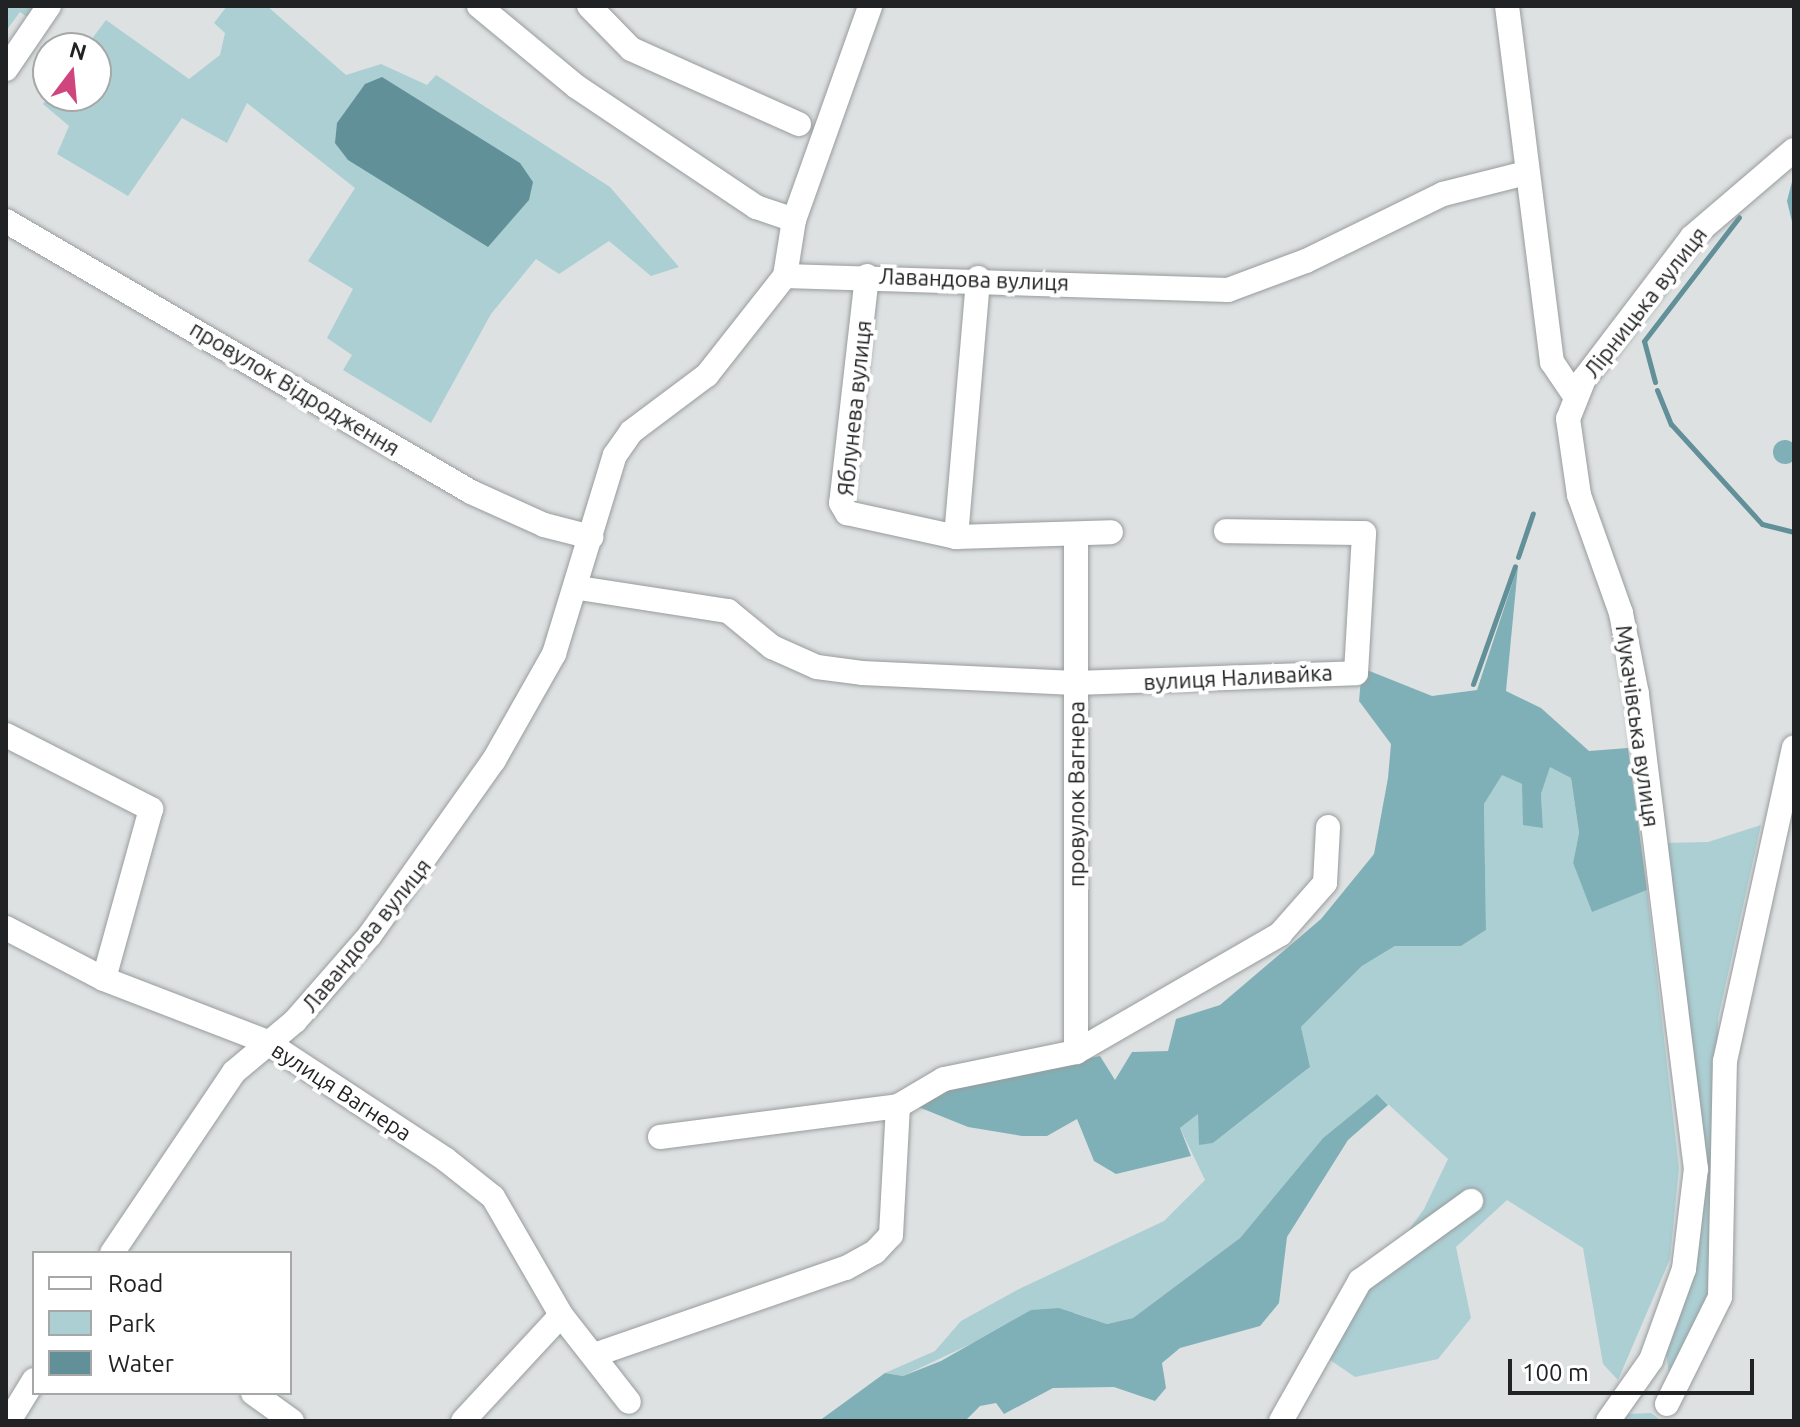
<!DOCTYPE html>
<meta charset="utf-8">
<style>
body{margin:0}
#map{position:relative;width:1800px;height:1427px;overflow:hidden;background:#dde1e2;font-family:Ubuntu,sans-serif}
div>[style]{position:absolute}
.green>*{inset:0;background:#accfd4}
.forest>*{inset:0;background:#80b0b7}
.round{border-radius:50%}
.water>*{inset:0;background:#629098}
.stream>*{height:5px;margin:-2.5px;padding:0 2.5px;transform-origin:2.5px;border-radius:2.5px;background:#629098}
.roads{filter:drop-shadow(0 0 2px #989c9d) drop-shadow(0 0 2px #989c9d)}
.minor>*{height:24px;margin:-12px;padding:0 12px;transform-origin:12px;border-radius:12px;background:#fff}
span{translate:-50% -50%;white-space:nowrap;text-align:center;line-height:1.15;-webkit-text-stroke:8px #fff;paint-order:stroke}
.street-label{font-size:22px;color:#212223}
.frame{position:absolute;inset:0;border:8px solid #212223;pointer-events:none}
.legend{position:absolute;left:32px;top:1251px;width:260px;height:144px;box-sizing:border-box;background:#fff;border:2px solid #a6a7a7;margin:0;padding:10px 14px;list-style:none;font-size:24px;color:#212223}
.legend li{display:flex;align-items:center;gap:16px;height:40px}
.legend b{width:40px;border:2px solid #a6a7a7}
.north{position:absolute;left:32px;top:32px;width:80px;height:80px;box-sizing:border-box;background:#fff;border:2px solid #a6a7a7;border-radius:50%;rotate:16deg;font-size:22px;font-weight:700;line-height:32px;text-align:center;color:#212223}
.north::after{content:'';display:block;margin:auto;width:28px;height:36px;background:#cf457e;clip-path:polygon(50% 0,100% 100%,50% 72%,0 100%)}
.scale{position:absolute;left:1508px;top:1359px;width:246px;height:36px;box-sizing:border-box;border:4px solid #212223;border-top:0;padding-left:10px;font-size:24px;line-height:28px;white-space:nowrap;color:#212223;-webkit-text-stroke:6px #fff;paint-order:stroke}
</style>
<div id="map">
<div class="green">
<div style="clip-path:polygon(45px 6px,33px 21px,20px 12px,6px 31px,6px 7px)"></div>
<div style="clip-path:polygon(227px 6px,267px 6px,346px 75px,381px 64px,427px 85px,436px 75px,610px 187px,679px 267px,651px 276px,609px 241px,559px 274px,536px 259px,491px 314px,431px 423px,343px 370px,352px 355px,327px 338px,353px 289px,308px 261px,355px 188px,247px 103px,227px 143px,182px 118px,128px 196px,57px 154px,69px 126px,43px 104px,49px 96px,96px 96px,96px 48px,85px 48px,106px 20px,189px 79px,220px 55px,225px 33px,214px 23px)"></div>
<div style="clip-path:polygon(1550px 766px,1571px 778px,1579px 834px,1573px 863px,1592px 911px,1647px 890px,1679px 1168px,1670px 1259px,1618px 1380px,1603px 1364px,1583px 1248px,1507px 1200px,1456px 1247px,1471px 1318px,1438px 1359px,1355px 1377px,1320px 1353px,1424px 1209px,1448px 1159px,1377px 1094px,1323px 1138px,1240px 1238px,1133px 1318px,1107px 1324px,1075px 1313px,994px 1333px,903px 1376px,885px 1373px,935px 1351px,961px 1321px,1019px 1289px,1164px 1221px,1205px 1180px,1180px 1128px,1199px 1113px,1199px 1144px,1213px 1143px,1309px 1068px,1301px 1027px,1362px 966px,1395px 946px,1461px 946px,1486px 930px,1484px 804px,1502px 774px,1522px 784px,1543px 827px,1541px 794px)"></div>
<div style="clip-path:polygon(1761px 825px,1718px 1019px,1713px 1297px,1671px 1387px,1666px 1353px,1693px 1270px,1664px 843px,1708px 842px)"></div>
<div style="clip-path:polygon(1651px 1413px,1662px 1421px,1622px 1421px,1628px 1414px)"></div>
</div>
<div class="forest">
<div style="clip-path:polygon(1794px 174px,1794px 230px,1787px 201px)"></div>
<div class="round" style="left:1773px;top:440px;width:24px;height:24px"></div>
<div style="clip-path:polygon(1518px 566px,1506px 691px,1541px 708px,1589px 751px,1628px 748px,1647px 890px,1592px 912px,1573px 863px,1579px 833px,1571px 778px,1550px 767px,1541px 794px,1543px 828px,1523px 825px,1522px 784px,1502px 775px,1484px 804px,1486px 930px,1461px 946px,1395px 946px,1362px 966px,1301px 1027px,1310px 1067px,1213px 1143px,1199px 1145px,1198px 1114px,1180px 1128px,1191px 1156px,1116px 1174px,1094px 1161px,1077px 1119px,1047px 1136px,1022px 1136px,968px 1127px,911px 1104px,967px 1082px,1100px 1056px,1115px 1080px,1132px 1052px,1168px 1051px,1176px 1019px,1220px 1005px,1321px 919px,1374px 854px,1388px 778px,1391px 744px,1359px 701px,1362px 668px,1432px 696px,1477px 690px)"></div>
<div style="clip-path:polygon(1377px 1094px,1388px 1105px,1348px 1140px,1287px 1237px,1279px 1303px,1260px 1326px,1180px 1348px,1162px 1363px,1166px 1388px,1155px 1401px,1114px 1387px,1053px 1388px,1004px 1414px,996px 1403px,980px 1406px,965px 1421px,819px 1421px,885px 1373px,903px 1376px,941px 1361px,1031px 1310px,1059px 1308px,1107px 1324px,1133px 1318px,1240px 1238px,1323px 1138px)"></div>
</div>
<div class="water">
<div style="clip-path:polygon(382px 77px,520px 163px,533px 182px,529px 200px,488px 247px,348px 160px,335px 143px,337px 123px,365px 84px)"></div>
</div>
<div class="stream">
<div style="left:1655px;top:382px;width:42px;rotate:-105deg"></div>
<div style="left:1644px;top:341px;width:156px;rotate:-52.5deg"></div>
<div style="left:1657px;top:390px;width:37px;rotate:68deg"></div>
<div style="left:1671px;top:424px;width:135px;rotate:47.7deg"></div>
<div style="left:1762px;top:524px;width:33px;rotate:14deg"></div>
<div style="left:1518px;top:557px;width:46px;rotate:-71.2deg"></div>
<div style="left:1473px;top:684px;width:125px;rotate:-70.4deg"></div>
</div>
<div class="roads">
<div class="minor">
<div style="left:479px;top:6px;width:127px;rotate:39.6deg"></div>
<div style="left:577px;top:87px;width:216px;rotate:33.8deg"></div>
<div style="left:756px;top:207px;width:40px;rotate:18.9deg"></div>
<div style="left:589px;top:6px;width:60px;rotate:45.7deg"></div>
<div style="left:631px;top:49px;width:184px;rotate:24.1deg"></div>
<div style="left:1507px;top:6px;width:359px;rotate:82.8deg"></div>
<div style="left:1552px;top:362px;width:40px;rotate:56deg"></div>
<div style="left:6px;top:69px;width:76px;rotate:-55.7deg"></div>
<div style="left:6px;top:221px;width:538px;rotate:30.23deg"></div>
<div style="left:471px;top:492px;width:80px;rotate:24.3deg"></div>
<div style="left:544px;top:525px;width:49px;rotate:14.3deg"></div>
<div style="left:785px;top:276px;width:57px;rotate:-80.9deg"></div>
<div style="left:794px;top:220px;width:227px;rotate:-70.4deg"></div>
<div style="left:867px;top:276px;width:228px;rotate:96.5deg"></div>
<div style="left:841px;top:503px;width:12px;rotate:59deg"></div>
<div style="left:847px;top:513px;width:112px;rotate:12.4deg"></div>
<div style="left:956px;top:537px;width:155px;rotate:-1.8deg"></div>
<div style="left:956px;top:537px;width:260px;rotate:-85.1deg"></div>
<div style="left:1076px;top:537px;width:515px;rotate:90deg"></div>
<div style="left:579px;top:588px;width:151px;rotate:8.8deg"></div>
<div style="left:728px;top:611px;width:57px;rotate:39.3deg"></div>
<div style="left:772px;top:647px;width:49px;rotate:24deg"></div>
<div style="left:817px;top:667px;width:45px;rotate:7.6deg"></div>
<div style="left:862px;top:673px;width:213px;rotate:2.7deg"></div>
<div style="left:1075px;top:683px;width:281px;rotate:-2deg"></div>
<div style="left:1356px;top:673px;width:140px;rotate:-86.7deg"></div>
<div style="left:1364px;top:533px;width:138px;rotate:-179.2deg"></div>
<div style="left:6px;top:735px;width:163px;rotate:27deg"></div>
<div style="left:151px;top:809px;width:176px;rotate:105.5deg"></div>
<div style="left:6px;top:928px;width:110px;rotate:27.5deg"></div>
<div style="left:104px;top:979px;width:175px;rotate:21.1deg"></div>
<div style="left:267px;top:1042px;width:213px;rotate:33.3deg"></div>
<div style="left:445px;top:1159px;width:61px;rotate:38.4deg"></div>
<div style="left:493px;top:1197px;width:136px;rotate:60deg"></div>
<div style="left:561px;top:1315px;width:110px;rotate:52deg"></div>
<div style="left:660px;top:1137px;width:240px;rotate:-7.4deg"></div>
<div style="left:898px;top:1106px;width:53px;rotate:-30.4deg"></div>
<div style="left:944px;top:1079px;width:135px;rotate:-11.6deg"></div>
<div style="left:1076px;top:1052px;width:236px;rotate:-30deg"></div>
<div style="left:1280px;top:934px;width:68px;rotate:-48.6deg"></div>
<div style="left:1325px;top:883px;width:56px;rotate:-86.9deg"></div>
<div style="left:112px;top:1253px;width:218px;rotate:-56deg"></div>
<div style="left:234px;top:1072px;width:80px;rotate:-39.9deg"></div>
<div style="left:295px;top:1021px;width:114px;rotate:-48.9deg"></div>
<div style="left:370px;top:935px;width:214px;rotate:-54.7deg"></div>
<div style="left:494px;top:760px;width:122px;rotate:-60.5deg"></div>
<div style="left:554px;top:654px;width:208px;rotate:-73deg"></div>
<div style="left:615px;top:455px;width:28px;rotate:-55deg"></div>
<div style="left:631px;top:432px;width:95px;rotate:-36.9deg"></div>
<div style="left:707px;top:375px;width:126px;rotate:-51.8deg"></div>
<div style="left:785px;top:276px;width:443px;rotate:1.8deg"></div>
<div style="left:1228px;top:290px;width:83px;rotate:-20.4deg"></div>
<div style="left:1306px;top:261px;width:153px;rotate:-26.1deg"></div>
<div style="left:1443px;top:194px;width:86px;rotate:-14.2deg"></div>
<div style="left:597px;top:1354px;width:263px;rotate:-19.1deg"></div>
<div style="left:846px;top:1268px;width:33px;rotate:-29deg"></div>
<div style="left:875px;top:1252px;width:23px;rotate:-47deg"></div>
<div style="left:891px;top:1235px;width:129px;rotate:-86.9deg"></div>
<div style="left:253px;top:1393px;width:48px;rotate:35.7deg"></div>
<div style="left:1667px;top:1404px;width:119px;rotate:-63.6deg"></div>
<div style="left:1720px;top:1297px;width:236px;rotate:-88.8deg"></div>
<div style="left:1725px;top:1061px;width:321px;rotate:-77.6deg"></div>
<div style="left:9px;top:1421px;width:48px;rotate:-58.6deg"></div>
<div style="left:463px;top:1421px;width:144px;rotate:-47.2deg"></div>
<div style="left:1281px;top:1421px;width:161px;rotate:-60.6deg"></div>
<div style="left:1360px;top:1281px;width:137px;rotate:-35.8deg"></div>
<div style="left:1608px;top:1421px;width:75px;rotate:-54.8deg"></div>
<div style="left:1651px;top:1360px;width:97px;rotate:-70.1deg"></div>
<div style="left:1684px;top:1269px;width:101px;rotate:-83.2deg"></div>
<div style="left:1696px;top:1169px;width:479px;rotate:-97.1deg"></div>
<div style="left:1637px;top:694px;width:83px;rotate:-101.2deg"></div>
<div style="left:1621px;top:613px;width:125px;rotate:-109.6deg"></div>
<div style="left:1579px;top:495px;width:77px;rotate:-98.2deg"></div>
<div style="left:1568px;top:419px;width:43px;rotate:-68.2deg"></div>
<div style="left:1584px;top:379px;width:178px;rotate:-52.7deg"></div>
<div style="left:1692px;top:237px;width:134px;rotate:-40.5deg"></div>
</div>
</div>
<div class="street-label">
<span style="left:974px;top:279px;rotate:2deg">Лавандова вулиця</span>
<span style="left:1645px;top:302px;rotate:-52deg">Лірницька вулиця</span>
<span style="left:295px;top:388px;rotate:31deg">провулок Відродження</span>
<span style="left:854px;top:408px;rotate:-84deg">Яблунева вулиця</span>
<span style="left:1238px;top:677px;rotate:-3deg">вулиця Наливайка</span>
<span style="left:1638px;top:726px;rotate:82deg">Мукачівська вулиця</span>
<span style="left:1076px;top:794px;rotate:-90deg">провулок Вагнера</span>
<span style="left:366px;top:935px;rotate:-51deg">Лавандова вулиця</span>
<span style="left:342px;top:1091px;rotate:33deg">вулиця Вагнера</span>
</div>
<div class="frame"></div>
<ul class="legend">
<li><b style="height:10px;background:#fff"></b>Road</li>
<li><b style="height:22px;background:#accfd4"></b>Park</li>
<li><b style="height:22px;background:#629098"></b>Water</li>
</ul>
<div class="north">N</div>
<div class="scale">100 m</div>
</div>
